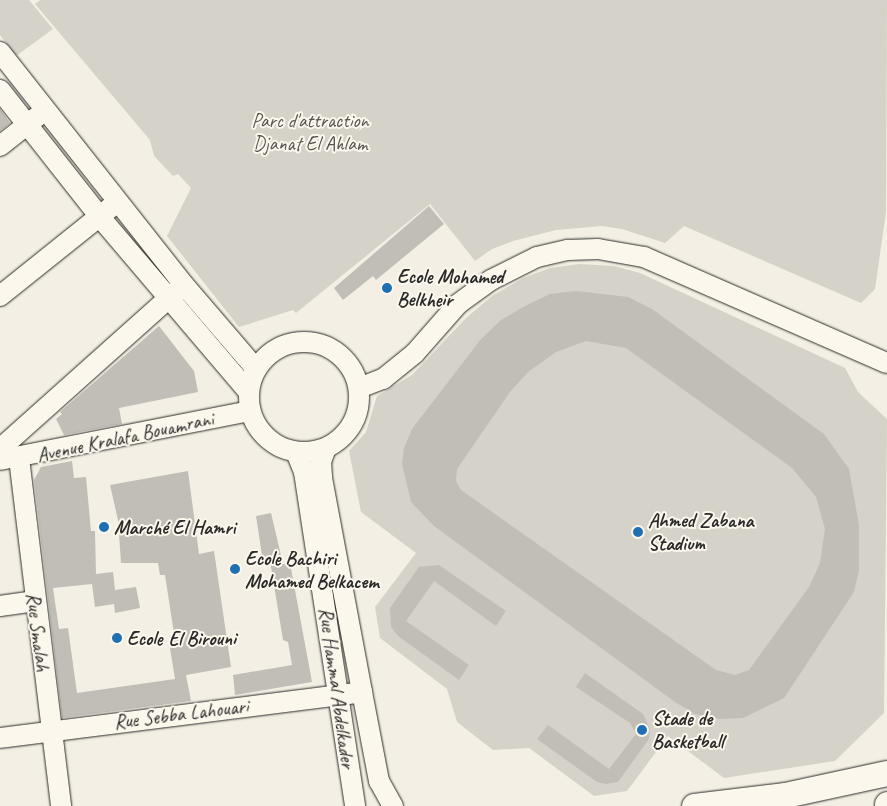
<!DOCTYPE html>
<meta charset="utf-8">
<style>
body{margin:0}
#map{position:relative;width:887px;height:806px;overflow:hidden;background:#f3efe4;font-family:Caveat,sans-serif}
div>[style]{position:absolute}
.green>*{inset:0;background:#d5d2c9}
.building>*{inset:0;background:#c0beb6}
.roads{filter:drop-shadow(0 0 1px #2b2b2b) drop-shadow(0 0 1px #2b2b2b)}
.minor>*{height:20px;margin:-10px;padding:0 10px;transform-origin:10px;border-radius:10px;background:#fbf7ec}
.minor>.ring{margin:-10px;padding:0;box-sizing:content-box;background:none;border:20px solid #fbf7ec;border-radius:50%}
.major>*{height:25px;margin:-12.5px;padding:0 12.5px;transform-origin:12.5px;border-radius:12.5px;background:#fbf7ec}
.dots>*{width:14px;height:14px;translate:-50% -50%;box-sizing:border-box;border:2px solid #fbf7ec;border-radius:50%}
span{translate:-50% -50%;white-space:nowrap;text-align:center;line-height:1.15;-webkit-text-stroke:4px #fbf7ec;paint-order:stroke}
.park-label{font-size:20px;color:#565552}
.poi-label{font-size:20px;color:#2b2b2b;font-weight:700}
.left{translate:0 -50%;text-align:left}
.street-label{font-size:20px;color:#2b2b2b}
</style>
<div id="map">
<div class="green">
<div style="clip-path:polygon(0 0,29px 0,53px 29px,16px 56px,0 35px)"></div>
<div style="clip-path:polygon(40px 0,887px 0,886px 212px,875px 289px,861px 303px,684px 226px,665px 243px,622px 229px,602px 226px,556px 230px,513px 241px,492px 249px,475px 261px,430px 204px,296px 313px,293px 310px,239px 327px,167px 236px,191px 188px,178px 174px,173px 176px,154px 156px,150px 140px,35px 4px)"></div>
<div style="clip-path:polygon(579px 264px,614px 266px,640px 273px,845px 368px,858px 392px,887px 419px,884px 713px,835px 761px,724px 778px,668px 736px,627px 791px,594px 796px,529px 748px,493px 750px,457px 722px,447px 689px,380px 638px,375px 607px,416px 553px,361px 512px,349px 451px,366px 432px,377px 396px,412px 375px,466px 318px,492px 296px,523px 278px,550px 268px)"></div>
</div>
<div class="building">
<div style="clip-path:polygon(0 109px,10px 123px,0 131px)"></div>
<div style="clip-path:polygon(429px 206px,444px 224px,376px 280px,373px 276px,343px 300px,334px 288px)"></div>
<div style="clip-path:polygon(evenodd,576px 291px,628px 297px,652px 309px,824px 434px,849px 469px,859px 525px,859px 570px,854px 592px,784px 698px,743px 718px,720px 719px,695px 714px,675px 702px,434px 526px,411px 502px,402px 464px,404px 448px,412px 429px,481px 339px,501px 320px,525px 306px,550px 294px,576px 291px,586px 341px,626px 348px,792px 468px,816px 497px,825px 529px,820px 563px,809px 587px,749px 670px,735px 675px,716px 670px,461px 490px,456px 481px,457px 469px,510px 392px,528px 372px,556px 352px,586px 341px)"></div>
<div style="clip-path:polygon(159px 326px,194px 371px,198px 392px,119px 408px,122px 424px,64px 435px,56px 419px,62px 414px,60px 412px)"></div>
<div style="clip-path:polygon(72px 461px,74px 478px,86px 477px,91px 531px,95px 531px,96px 574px,113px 572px,115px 590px,136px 587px,140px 608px,115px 613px,114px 604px,95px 607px,92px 584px,53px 588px,59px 629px,68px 628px,77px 693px,175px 679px,169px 642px,175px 640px,165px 575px,160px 575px,158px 563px,121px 563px,118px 520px,110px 485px,188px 471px,199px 554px,214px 551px,231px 667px,186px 675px,191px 701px,62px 718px,34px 480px,41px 467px)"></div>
<div style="clip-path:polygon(271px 513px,283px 564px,290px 563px,312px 682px,235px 695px,233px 675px,292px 665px,288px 642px,283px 640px,270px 561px,263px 562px,256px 516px)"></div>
<div style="clip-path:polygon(439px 565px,506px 611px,496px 626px,434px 581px,406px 621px,469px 665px,459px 680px,398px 636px,391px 627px,390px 608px,419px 567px)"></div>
<div style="clip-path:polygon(585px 673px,643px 714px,650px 729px,649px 739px,618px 782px,606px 784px,597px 782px,537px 739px,548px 725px,609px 769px,636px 734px,630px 723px,576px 687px)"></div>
</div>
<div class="roads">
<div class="minor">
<div style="left:0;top:52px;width:297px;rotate:51.7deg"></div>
<div style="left:184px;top:285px;width:111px;rotate:49.4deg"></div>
<div style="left:0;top:90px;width:160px;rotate:51.8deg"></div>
<div style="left:99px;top:216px;width:230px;rotate:49.6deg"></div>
<div style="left:0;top:146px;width:48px;rotate:-38.3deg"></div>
<div style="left:0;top:296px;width:141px;rotate:-38.7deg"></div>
<div class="ring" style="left:249px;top:342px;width:90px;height:90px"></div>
<div style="left:359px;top:388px;width:26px;rotate:-21deg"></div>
<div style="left:383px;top:379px;width:41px;rotate:-39.1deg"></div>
<div style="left:415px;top:353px;width:65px;rotate:-48.7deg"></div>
<div style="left:458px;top:304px;width:41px;rotate:-36deg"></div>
<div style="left:491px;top:280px;width:51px;rotate:-26.6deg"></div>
<div style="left:537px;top:257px;width:32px;rotate:-13deg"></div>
<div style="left:568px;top:250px;width:30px;rotate:-2deg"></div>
<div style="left:598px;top:249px;width:47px;rotate:9.9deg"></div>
<div style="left:644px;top:257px;width:265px;rotate:23.6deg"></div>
<div style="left:326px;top:448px;width:15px;rotate:110deg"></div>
<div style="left:321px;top:462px;width:16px;rotate:86deg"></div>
<div style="left:322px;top:478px;width:218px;rotate:79.4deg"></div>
<div style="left:362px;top:692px;width:91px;rotate:79.2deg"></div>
<div style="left:379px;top:781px;width:29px;rotate:61deg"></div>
<div style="left:0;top:449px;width:237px;rotate:-41.8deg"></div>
<div style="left:296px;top:452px;width:22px;rotate:68deg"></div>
<div style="left:304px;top:472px;width:338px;rotate:81.3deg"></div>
<div style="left:19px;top:458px;width:351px;rotate:83.1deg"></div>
<div style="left:0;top:460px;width:255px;rotate:-11.1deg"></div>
<div style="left:0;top:606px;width:34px;rotate:-8deg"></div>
<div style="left:0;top:738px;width:365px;rotate:-7.2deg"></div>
</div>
<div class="major">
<div style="left:694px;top:806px;width:92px;rotate:-6.9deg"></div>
<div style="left:785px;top:795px;width:104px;rotate:-12.2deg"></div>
<div style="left:887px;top:806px;width:2px;rotate:-90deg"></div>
</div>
</div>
<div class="dots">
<div style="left:387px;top:288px;background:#1f6fb2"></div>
<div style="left:104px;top:527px;background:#1f6fb2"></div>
<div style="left:638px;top:532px;background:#1f6fb2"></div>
<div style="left:235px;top:569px;background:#1f6fb2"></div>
<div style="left:117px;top:638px;background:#1f6fb2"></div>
<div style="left:642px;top:730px;background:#1f6fb2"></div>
</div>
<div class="park-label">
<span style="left:310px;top:132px">Parc d'attraction<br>Djanat El Ahlam</span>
</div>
<div class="poi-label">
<span class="left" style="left:397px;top:288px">Ecole Mohamed<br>Belkheir</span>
<span class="left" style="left:648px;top:532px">Ahmed Zabana<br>Stadium</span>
<span class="left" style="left:114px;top:527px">Marché El Hamri</span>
<span class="left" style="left:245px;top:570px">Ecole Bachiri<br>Mohamed Belkacem</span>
<span class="left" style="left:127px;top:638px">Ecole El Birouni</span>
<span class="left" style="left:652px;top:730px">Stade de<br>Basketball</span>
</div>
<div class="street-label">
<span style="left:125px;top:437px;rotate:-12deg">Avenue Kralafa Bouamrani</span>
<span style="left:38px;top:632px;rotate:83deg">Rue Smalah</span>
<span style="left:337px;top:688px;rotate:82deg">Rue Hammal Abdelkader</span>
<span style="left:181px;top:714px;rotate:-7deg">Rue Sebba Lahouari</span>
</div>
</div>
